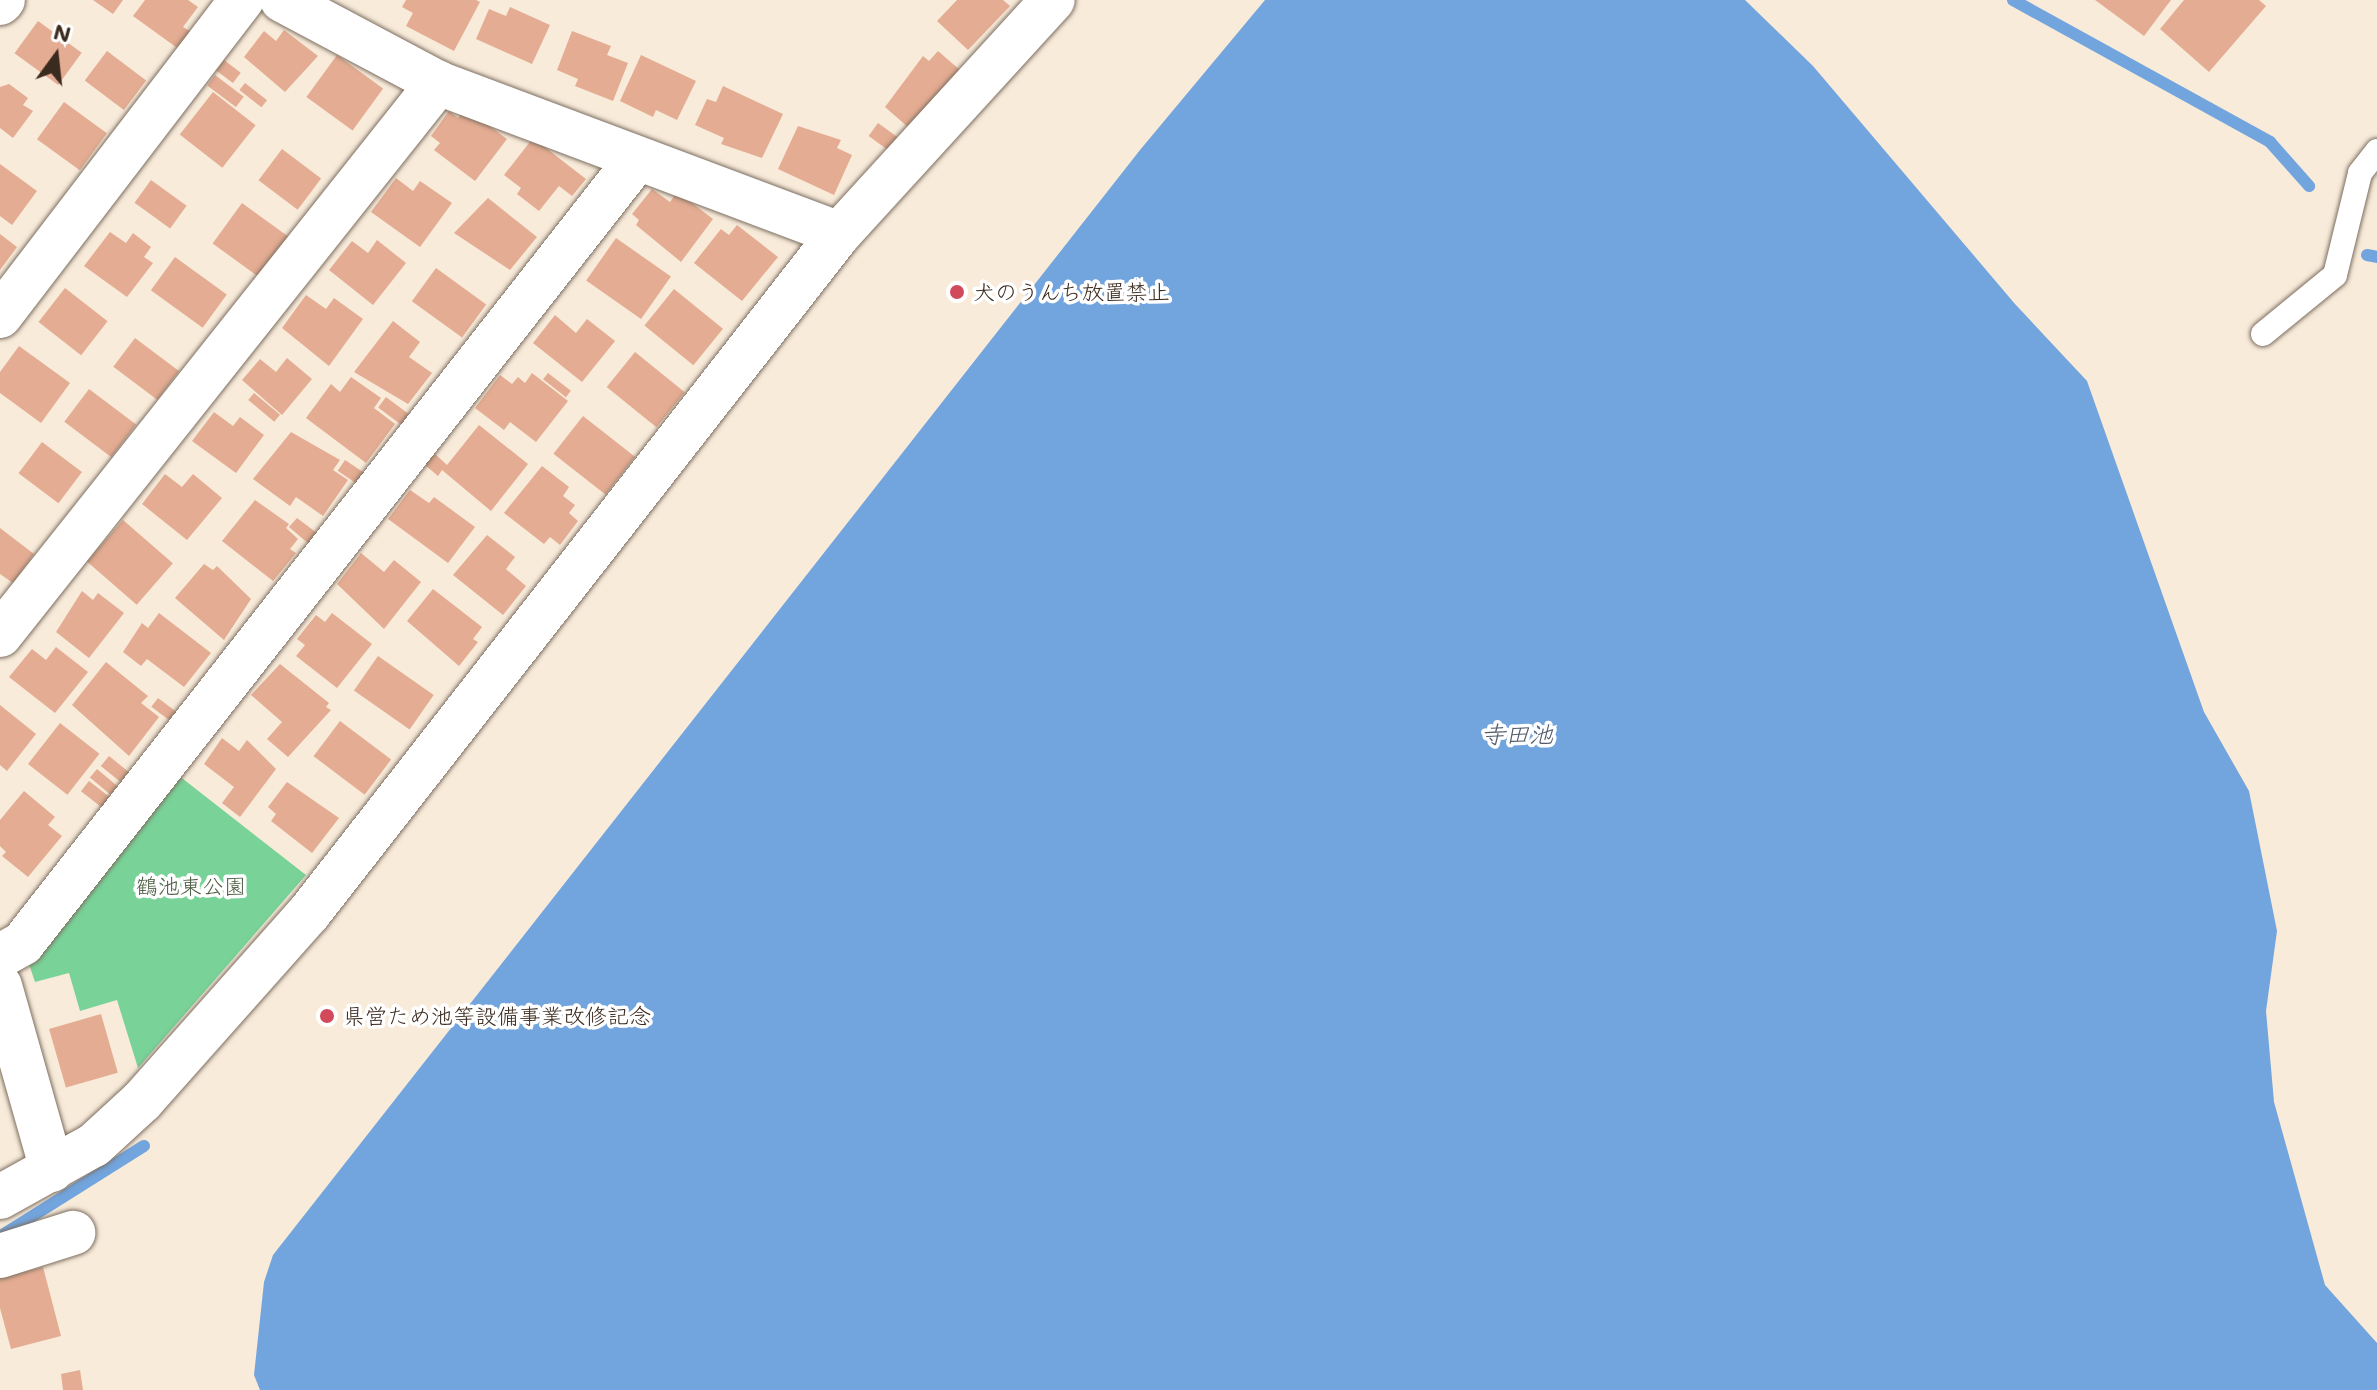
<!DOCTYPE html>
<meta charset="utf-8">
<style>
body{margin:0}
#map{position:relative;width:2377px;height:1390px;overflow:hidden;background:#f8ebda;font-family:Mali,"Klee One",sans-serif}
div>[style]{position:absolute}
.green>*{inset:0;background:#79d399}
.water>*{inset:0;background:#72a4dd}
.stream>*{height:12px;margin:-6px;padding:0 6px;transform-origin:6px;border-radius:6px;background:#72a4dd}
.building>*{inset:0;background:#e4ac92;transform-origin:0 0}
.roads{filter:drop-shadow(0 0 2px #7d6e60) drop-shadow(0 0 2px #7d6e60)}
.lane>*{height:24px;margin:-12px;padding:0 12px;transform-origin:12px;border-radius:12px;background:#fff}
.street>*{height:44px;margin:-22px;padding:0 22px;transform-origin:22px;border-radius:22px;background:#fff}
.dots>*{width:22px;height:22px;translate:-50% -50%;box-sizing:border-box;border:4px solid #fff;border-radius:50%}
span{translate:-50% -50%;white-space:nowrap;text-align:center;line-height:1.15;-webkit-text-stroke:7px #fff;paint-order:stroke}
.poi-label{font-size:22px;color:#3b2a1e}
.left{translate:0 -50%;text-align:left}
.park-label{font-size:22px;color:#4e5d43}
.water-label{font-size:24px;color:#515b6a;font-style:italic}
.north{position:absolute;left:16px;top:16px;width:80px;height:80px;-webkit-text-stroke:6px #fff;paint-order:stroke;rotate:15deg;font-size:22px;font-weight:700;line-height:32px;text-align:center;color:#3b2a1e}
.north::after{content:'';display:block;margin:auto;width:28px;height:36px;background:#3b2a1e;clip-path:polygon(50% 0,100% 100%,50% 72%,0 100%)}
</style>
<div id="map">
<div class="green">
<div style="clip-path:polygon(178px 775px,306px 875px,138px 1068px,117px 1000px,80px 1011px,69px 973px,35px 982px,29px 964px)"></div>
</div>
<div class="water">
<div style="clip-path:polygon(1265px 0,1745px 0,1813px 66px,2015px 304px,2087px 381px,2204px 712px,2249px 791px,2277px 931px,2266px 1011px,2274px 1102px,2325px 1285px,2377px 1343px,2377px 1390px,260px 1390px,254px 1375px,264px 1282px,273px 1255px,1140px 150px)"></div>
</div>
<div class="stream">
<div style="left:2013px;top:0;width:294px;rotate:28.9deg"></div>
<div style="left:2270px;top:142px;width:59px;rotate:48.4deg"></div>
<div style="left:2367px;top:255px;width:10px;rotate:11deg"></div>
<div style="left:1px;top:1236px;width:169px;rotate:-32.2deg"></div>
</div>
<div class="building">
<div style="clip-path:polygon(93px 0,123px 0,113px 14px)"></div>
<div style="clip-path:polygon(145px 0,188px 0,198px 7px,183px 27px,193px 33px,180px 50px,133px 16px)"></div>
<div style="clip-path:polygon(406px 0,476px 0,480px 2px,454px 51px,406px 26px,413px 13px,402px 7px)"></div>
<div style="clip-path:polygon(957px 0,1003px 0,1010px 6px,968px 50px,937px 21px)"></div>
<div style="clip-path:polygon(2095px 0,2171px 0,2144px 36px)"></div>
<div style="clip-path:polygon(2184px 0,2259px 0,2266px 6px,2209px 72px,2160px 29px)"></div>
<div style="clip-path:polygon(510px 7px,550px 25px,532px 64px,476px 39px,489px 9px,506px 16px)"></div>
<div style="left:38px;top:21px;width:54px;height:40px;rotate:36deg"></div>
<div style="clip-path:polygon(284px 30px,318px 56px,285px 92px,244px 57px,264px 31px,276px 41px)"></div>
<div style="clip-path:polygon(572px 31px,611px 46px,607px 55px,628px 63px,613px 101px,575px 86px,578px 79px,557px 70px)"></div>
<div style="left:107px;top:51px;width:49px;height:37px;rotate:37deg"></div>
<div style="clip-path:polygon(938px 51px,960px 70px,909px 128px,885px 107px,923px 56px,929px 61px)"></div>
<div style="left:337px;top:55px;width:57px;height:52px;rotate:36deg"></div>
<div style="clip-path:polygon(641px 55px,696px 81px,677px 120px,656px 110px,653px 117px,620px 101px)"></div>
<div style="left:224px;top:60px;width:21px;height:13px;rotate:37deg"></div>
<div style="left:215px;top:75px;width:36px;height:13px;rotate:37deg"></div>
<div style="left:245px;top:83px;width:28px;height:9px;rotate:38deg"></div>
<div style="clip-path:polygon(9px 84px,28px 98px,23px 105px,33px 111px,13px 138px,0 128px,0 87px)"></div>
<div style="clip-path:polygon(723px 86px,783px 114px,762px 158px,721px 144px,724px 138px,695px 125px,707px 99px,716px 102px)"></div>
<div style="left:213px;top:92px;width:54px;height:54px;rotate:38deg"></div>
<div style="left:64px;top:102px;width:53px;height:46px;rotate:36deg"></div>
<div style="clip-path:polygon(465px 108px,507px 139px,475px 181px,434px 150px,440px 143px,431px 136px,449px 111px,458px 118px)"></div>
<div style="left:878px;top:123px;width:27px;height:16px;rotate:36deg"></div>
<div style="clip-path:polygon(798px 126px,841px 140px,837px 148px,852px 155px,834px 195px,778px 169px)"></div>
<div style="clip-path:polygon(533px 138px,586px 179px,572px 196px,559px 186px,539px 211px,517px 194px,521px 188px,504px 175px)"></div>
<div style="left:282px;top:149px;width:49px;height:39px;rotate:37deg"></div>
<div style="clip-path:polygon(0 164px,37px 191px,12px 225px,0 216px)"></div>
<div style="clip-path:polygon(396px 178px,413px 191px,420px 181px,452px 203px,420px 247px,371px 212px)"></div>
<div style="left:151px;top:180px;width:44px;height:28px;rotate:36deg"></div>
<div style="clip-path:polygon(652px 189px,670px 202px,675px 195px,692px 203px,713px 219px,681px 262px,636px 225px,639px 220px,632px 214px)"></div>
<div style="clip-path:polygon(488px 198px,537px 237px,510px 270px,454px 233px)"></div>
<div style="left:242px;top:203px;width:61px;height:50px;rotate:36deg"></div>
<div style="clip-path:polygon(737px 225px,778px 257px,742px 301px,694px 263px,721px 229px,729px 235px)"></div>
<div style="clip-path:polygon(110px 232px,126px 243px,133px 233px,151px 247px,144px 257px,153px 263px,127px 297px,84px 266px)"></div>
<div style="clip-path:polygon(0 234px,17px 247px,0 270px)"></div>
<div style="left:616px;top:238px;width:67px;height:52px;rotate:35deg"></div>
<div style="clip-path:polygon(377px 240px,406px 263px,373px 305px,329px 270px,352px 241px,368px 253px)"></div>
<div style="left:175px;top:257px;width:64px;height:41px;rotate:36deg"></div>
<div style="left:436px;top:268px;width:62px;height:41px;rotate:36deg"></div>
<div style="left:65px;top:288px;width:54px;height:43px;rotate:38deg"></div>
<div style="left:674px;top:289px;width:63px;height:47px;rotate:39deg"></div>
<div style="clip-path:polygon(306px 295px,326px 309px,334px 298px,363px 319px,329px 366px,282px 328px)"></div>
<div style="clip-path:polygon(555px 315px,576px 333px,587px 319px,615px 341px,582px 382px,533px 343px)"></div>
<div style="clip-path:polygon(393px 321px,420px 342px,409px 357px,432px 373px,408px 404px,354px 372px)"></div>
<div style="left:135px;top:338px;width:55px;height:36px;rotate:37deg"></div>
<div style="clip-path:polygon(19px 346px,70px 383px,41px 423px,0 393px,0 372px)"></div>
<div style="left:635px;top:352px;width:64px;height:45px;rotate:39deg"></div>
<div style="clip-path:polygon(287px 358px,312px 379px,282px 415px,242px 380px,260px 359px,276px 372px)"></div>
<div style="clip-path:polygon(532px 373px,568px 401px,536px 442px,510px 422px,504px 430px,475px 408px,500px 375px,512px 384px,518px 377px,525px 383px)"></div>
<div style="left:548px;top:373px;width:29px;height:8px;rotate:38deg"></div>
<div style="clip-path:polygon(351px 377px,381px 398px,374px 408px,395px 424px,366px 463px,306px 418px,331px 384px,340px 392px)"></div>
<div style="left:89px;top:389px;width:59px;height:41px;rotate:37deg"></div>
<div style="left:254px;top:393px;width:34px;height:9px;rotate:40deg"></div>
<div style="left:386px;top:397px;width:30px;height:13px;rotate:37deg"></div>
<div style="clip-path:polygon(214px 412px,233px 426px,240px 417px,264px 435px,236px 473px,192px 441px)"></div>
<div style="left:583px;top:416px;width:66px;height:48px;rotate:38deg"></div>
<div style="clip-path:polygon(479px 425px,528px 464px,491px 511px,442px 470px,438px 476px,425px 465px,434px 453px,447px 465px)"></div>
<div style="clip-path:polygon(291px 432px,340px 460px,333px 470px,348px 480px,323px 516px,296px 497px,290px 506px,253px 479px)"></div>
<div style="left:42px;top:442px;width:50px;height:39px;rotate:37deg"></div>
<div style="left:345px;top:460px;width:23px;height:13px;rotate:34deg"></div>
<div style="clip-path:polygon(542px 466px,569px 487px,563px 496px,575px 505px,569px 513px,578px 521px,560px 545px,550px 537px,544px 544px,504px 513px)"></div>
<div style="clip-path:polygon(165px 474px,182px 487px,193px 474px,222px 498px,187px 540px,142px 504px)"></div>
<div style="clip-path:polygon(410px 490px,429px 503px,434px 497px,475px 527px,448px 563px,388px 519px)"></div>
<div style="clip-path:polygon(255px 500px,289px 524px,286px 528px,298px 539px,290px 549px,296px 553px,273px 581px,222px 541px)"></div>
<div style="clip-path:polygon(297px 518px,317px 533px,309px 544px,289px 527px)"></div>
<div style="left:123px;top:520px;width:66px;height:55px;rotate:41deg"></div>
<div style="clip-path:polygon(0 528px,34px 554px,13px 583px,0 574px)"></div>
<div style="clip-path:polygon(487px 535px,515px 557px,506px 569px,526px 586px,503px 615px,453px 575px)"></div>
<div style="clip-path:polygon(361px 553px,384px 572px,394px 560px,421px 582px,384px 629px,337px 584px)"></div>
<div style="clip-path:polygon(204px 564px,213px 570px,217px 566px,251px 599px,224px 640px,175px 598px)"></div>
<div style="clip-path:polygon(433px 589px,482px 627px,473px 639px,478px 642px,459px 666px,407px 621px)"></div>
<div style="clip-path:polygon(82px 591px,93px 600px,98px 593px,124px 613px,89px 658px,56px 632px)"></div>
<div style="clip-path:polygon(159px 613px,211px 653px,184px 687px,147px 659px,141px 666px,123px 652px,142px 623px,148px 628px)"></div>
<div style="clip-path:polygon(332px 613px,372px 644px,337px 688px,296px 656px,305px 645px,297px 639px,316px 615px,325px 622px)"></div>
<div style="clip-path:polygon(56px 647px,88px 672px,55px 713px,9px 677px,32px 649px,46px 660px)"></div>
<div style="left:378px;top:656px;width:68px;height:42px;rotate:35deg"></div>
<div style="clip-path:polygon(106px 662px,148px 696px,141px 703px,159px 717px,129px 756px,72px 705px)"></div>
<div style="clip-path:polygon(280px 664px,329px 703px,326px 707px,331px 710px,288px 757px,267px 739px,282px 722px,251px 695px)"></div>
<div style="left:158px;top:698px;width:25px;height:11px;rotate:37deg"></div>
<div style="clip-path:polygon(0 705px,36px 734px,7px 771px,0 765px)"></div>
<div style="left:340px;top:721px;width:64px;height:44px;rotate:37deg"></div>
<div style="left:60px;top:723px;width:50px;height:52px;rotate:38deg"></div>
<div style="clip-path:polygon(222px 738px,239px 751px,247px 740px,276px 769px,240px 817px,222px 803px,234px 787px,204px 764px)"></div>
<div style="left:109px;top:756px;width:27px;height:13px;rotate:39deg"></div>
<div style="left:97px;top:769px;width:30px;height:11px;rotate:40deg"></div>
<div style="left:89px;top:781px;width:31px;height:13px;rotate:38deg"></div>
<div style="clip-path:polygon(287px 782px,339px 818px,312px 853px,271px 821px,276px 814px,268px 807px)"></div>
<div style="clip-path:polygon(24px 791px,55px 817px,48px 825px,62px 836px,28px 877px,2px 856px,6px 852px,0 846px,0 820px)"></div>
<div style="left:101px;top:1014px;width:61px;height:54px;rotate:74deg"></div>
<div style="clip-path:polygon(43px 1267px,61px 1336px,11px 1349px,0 1308px,0 1278px)"></div>
<div style="clip-path:polygon(80px 1370px,83px 1390px,63px 1390px,61px 1374px)"></div>
</div>
<div class="roads">
<div class="lane">
<div style="left:2263px;top:334px;width:93px;rotate:-39.3deg"></div>
<div style="left:2335px;top:275px;width:105px;rotate:-76.2deg"></div>
<div style="left:2360px;top:173px;width:28px;rotate:-52deg"></div>
</div>
<div class="street">
<div style="left:282px;top:0;width:177px;rotate:28deg"></div>
<div style="left:438px;top:83px;width:428px;rotate:20.6deg"></div>
<div style="left:0;top:3px;width:4px;rotate:-45deg"></div>
<div style="left:0;top:316px;width:398px;rotate:-52.6deg"></div>
<div style="left:0;top:635px;width:705px;rotate:-51.57deg"></div>
<div style="left:0;top:956px;width:26px;rotate:-29deg"></div>
<div style="left:23px;top:943px;width:996px;rotate:-51.93deg"></div>
<div style="left:0;top:986px;width:191px;rotate:74.2deg"></div>
<div style="left:0;top:1197px;width:107px;rotate:-29deg"></div>
<div style="left:94px;top:1145px;width:65px;rotate:-42.5deg"></div>
<div style="left:142px;top:1101px;width:251px;rotate:-48.4deg"></div>
<div style="left:309px;top:913px;width:861px;rotate:-52.03deg"></div>
<div style="left:839px;top:234px;width:317px;rotate:-47.6deg"></div>
<div style="left:0;top:1256px;width:77px;rotate:-17.5deg"></div>
</div>
</div>
<div class="dots">
<div style="left:957px;top:292px;background:#d1495b"></div>
<div style="left:327px;top:1016px;background:#d1495b"></div>
</div>
<div class="poi-label">
<span class="left" style="left:973px;top:292px">犬のうんち放置禁止</span>
<span class="left" style="left:343px;top:1016px">県営ため池等設備事業改修記念</span>
</div>
<div class="park-label">
<span style="left:191px;top:886px">鶴池東公園</span>
</div>
<div class="water-label">
<span style="left:1517px;top:734px">寺田池</span>
</div>
<div class="north">N</div>
</div>
